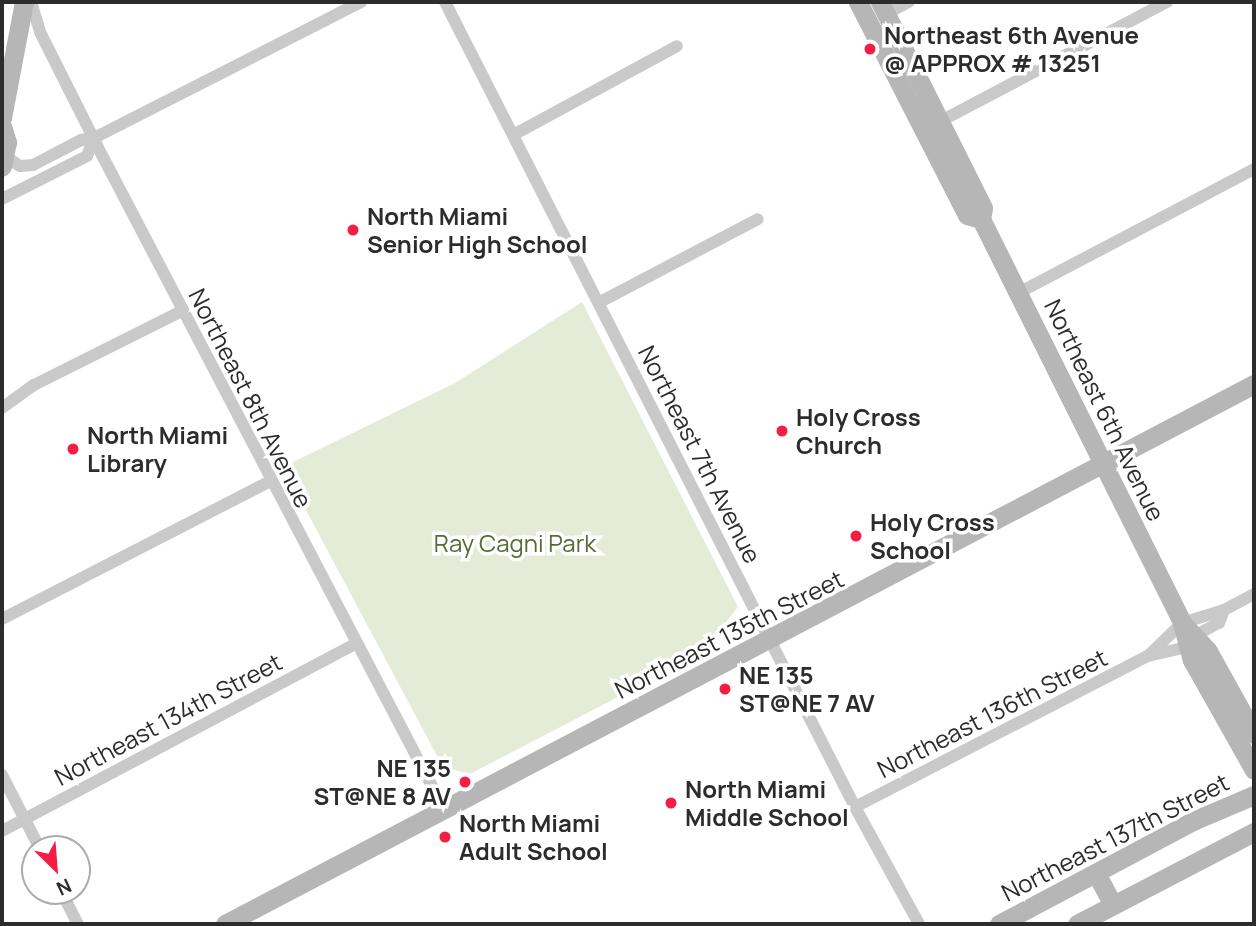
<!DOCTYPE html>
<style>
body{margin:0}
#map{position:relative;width:1256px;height:926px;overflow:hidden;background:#fff;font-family:Manrope,sans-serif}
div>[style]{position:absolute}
.green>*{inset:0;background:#e4ebd7}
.street>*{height:12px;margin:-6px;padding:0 6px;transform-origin:6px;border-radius:6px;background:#c9c9c9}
.secondary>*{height:19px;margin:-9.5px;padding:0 9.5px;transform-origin:9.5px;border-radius:9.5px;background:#b6b6b6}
.dots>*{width:19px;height:19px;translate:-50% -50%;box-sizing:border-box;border:4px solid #fff;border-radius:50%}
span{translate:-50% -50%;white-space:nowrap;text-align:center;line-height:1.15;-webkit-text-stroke:7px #fff;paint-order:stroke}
.poi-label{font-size:24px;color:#2c2c2c;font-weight:700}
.left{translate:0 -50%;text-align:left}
.right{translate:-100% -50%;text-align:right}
.street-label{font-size:24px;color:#2c2c2c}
.park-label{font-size:24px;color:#546b36}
.frame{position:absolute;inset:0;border:4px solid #2c2c2c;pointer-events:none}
.north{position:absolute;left:21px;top:835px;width:70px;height:70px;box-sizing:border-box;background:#fff;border:2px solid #ababab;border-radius:50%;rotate:155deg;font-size:19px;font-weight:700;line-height:28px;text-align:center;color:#2c2c2c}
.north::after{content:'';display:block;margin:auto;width:24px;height:32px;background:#f41d43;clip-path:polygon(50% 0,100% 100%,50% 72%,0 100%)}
</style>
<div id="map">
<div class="green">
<div style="clip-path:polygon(582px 302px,738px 607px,722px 627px,716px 646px,470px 774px,443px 767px,283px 467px,455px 383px)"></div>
</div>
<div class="street">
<div style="left:31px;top:2px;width:31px;rotate:73deg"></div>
<div style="left:40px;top:32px;width:142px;rotate:63.3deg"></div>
<div style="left:104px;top:159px;width:734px;rotate:62.39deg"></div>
<div style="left:445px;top:2px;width:903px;rotate:63.01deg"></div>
<div style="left:855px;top:807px;width:133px;rotate:61.3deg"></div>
<div style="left:886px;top:14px;width:26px;rotate:-28deg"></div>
<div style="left:939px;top:122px;width:258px;rotate:-27.8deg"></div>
<div style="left:515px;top:134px;width:184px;rotate:-28.5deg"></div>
<div style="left:4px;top:155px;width:19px;rotate:35deg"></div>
<div style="left:20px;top:166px;width:13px;rotate:-4deg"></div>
<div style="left:33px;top:165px;width:54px;rotate:-27.5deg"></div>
<div style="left:81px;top:140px;width:13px;rotate:-9deg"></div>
<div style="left:94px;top:138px;width:300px;rotate:-27deg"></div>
<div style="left:2px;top:199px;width:95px;rotate:-26.8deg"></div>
<div style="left:87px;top:156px;width:19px;rotate:-69deg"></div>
<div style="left:1020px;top:292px;width:264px;rotate:-27.7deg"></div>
<div style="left:600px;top:302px;width:178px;rotate:-27.7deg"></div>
<div style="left:2px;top:408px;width:39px;rotate:-36deg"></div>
<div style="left:34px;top:385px;width:165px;rotate:-26.6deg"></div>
<div style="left:2px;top:619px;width:301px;rotate:-27.2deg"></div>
<div style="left:1196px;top:635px;width:26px;rotate:-28deg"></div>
<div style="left:1219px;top:623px;width:14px;rotate:-69deg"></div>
<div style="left:1148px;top:656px;width:39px;rotate:-13deg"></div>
<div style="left:2px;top:775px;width:83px;rotate:62.8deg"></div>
<div style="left:855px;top:807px;width:330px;rotate:-27.3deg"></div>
<div style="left:1148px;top:656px;width:47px;rotate:-44.1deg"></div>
<div style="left:1182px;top:623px;width:44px;rotate:-17.2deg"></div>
<div style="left:1224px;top:610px;width:34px;rotate:-28deg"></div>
<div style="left:2px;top:831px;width:399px;rotate:-27.9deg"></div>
<div style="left:61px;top:891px;width:37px;rotate:63deg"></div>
</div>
<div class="secondary">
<div style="left:858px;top:2px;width:239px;rotate:62.9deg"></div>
<div style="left:967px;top:215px;width:15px;rotate:16deg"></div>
<div style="left:880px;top:2px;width:230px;rotate:63.4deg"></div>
<div style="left:983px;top:208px;width:11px;rotate:100deg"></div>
<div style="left:981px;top:219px;width:451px;rotate:63.5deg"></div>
<div style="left:1182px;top:623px;width:38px;rotate:75deg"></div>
<div style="left:1192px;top:660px;width:126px;rotate:60.6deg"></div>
<div style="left:2px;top:118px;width:118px;rotate:-79.3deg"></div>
<div style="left:2px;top:126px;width:17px;rotate:73deg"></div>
<div style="left:7px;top:142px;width:25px;rotate:102deg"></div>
<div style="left:1182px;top:623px;width:38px;rotate:47deg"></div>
<div style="left:1208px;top:651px;width:95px;rotate:61deg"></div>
<div style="left:1096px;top:873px;width:36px;rotate:62deg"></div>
<div style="left:225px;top:924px;width:1162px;rotate:-27.69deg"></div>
<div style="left:999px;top:924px;width:222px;rotate:-28deg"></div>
<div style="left:1195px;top:820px;width:64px;rotate:-23deg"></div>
<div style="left:1077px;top:924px;width:199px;rotate:-27.5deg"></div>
</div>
<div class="dots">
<div style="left:870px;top:49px;background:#f41d43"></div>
<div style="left:353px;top:230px;background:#f41d43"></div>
<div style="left:782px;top:431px;background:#f41d43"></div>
<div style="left:73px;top:449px;background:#f41d43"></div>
<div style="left:856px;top:536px;background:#f41d43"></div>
<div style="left:725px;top:689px;background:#f41d43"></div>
<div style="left:465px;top:782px;background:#f41d43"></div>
<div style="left:671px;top:803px;background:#f41d43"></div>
<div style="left:445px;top:837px;background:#f41d43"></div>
</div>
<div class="poi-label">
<span class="left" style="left:884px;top:49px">Northeast 6th Avenue<br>@ APPROX # 13251</span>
<span class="left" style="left:367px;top:230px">North Miami<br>Senior High School</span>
<span class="left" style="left:796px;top:431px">Holy Cross<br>Church</span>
<span class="left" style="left:87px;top:449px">North Miami<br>Library</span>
<span class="left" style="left:870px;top:536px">Holy Cross<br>School</span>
<span class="left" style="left:739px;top:689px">NE 135<br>ST@NE 7 AV</span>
<span class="right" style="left:451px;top:782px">NE 135<br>ST@NE 8 AV</span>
<span class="left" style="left:685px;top:803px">North Miami<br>Middle School</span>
<span class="left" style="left:459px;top:837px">North Miami<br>Adult School</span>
</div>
<div class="street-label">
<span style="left:251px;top:398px;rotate:63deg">Northeast 8th Avenue</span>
<span style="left:1105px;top:410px;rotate:64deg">Northeast 6th Avenue</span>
<span style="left:700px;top:454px;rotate:63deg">Northeast 7th Avenue</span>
<span style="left:729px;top:634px;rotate:-27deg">Northeast 135th Street</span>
<span style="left:992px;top:713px;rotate:-27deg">Northeast 136th Street</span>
<span style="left:168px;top:719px;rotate:-28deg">Northeast 134th Street</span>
<span style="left:1115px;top:837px;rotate:-27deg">Northeast 137th Street</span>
</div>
<div class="park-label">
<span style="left:515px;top:543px">Ray Cagni Park</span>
</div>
<div class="frame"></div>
<div class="north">N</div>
</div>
